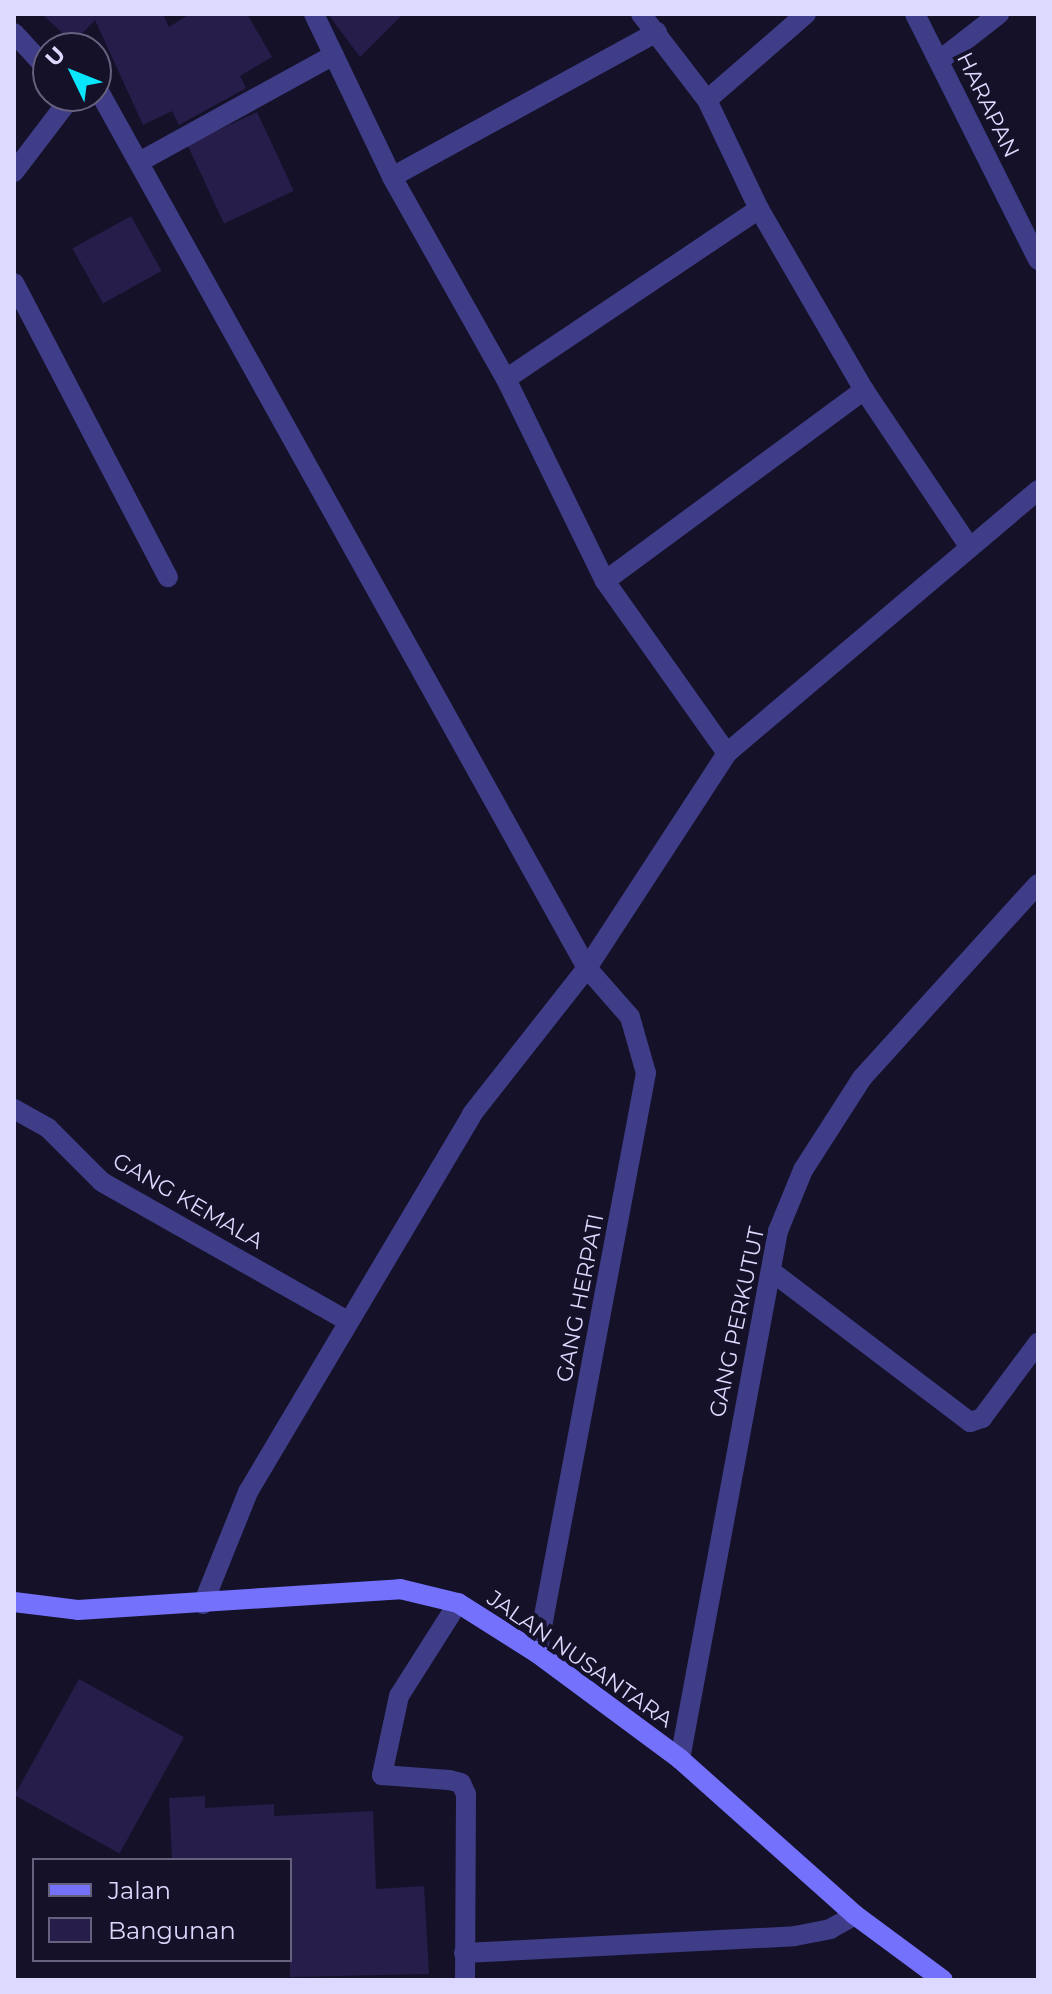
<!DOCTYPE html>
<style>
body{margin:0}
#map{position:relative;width:1052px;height:1994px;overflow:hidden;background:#151129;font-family:Montserrat,sans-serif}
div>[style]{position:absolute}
.building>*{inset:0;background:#261d4a;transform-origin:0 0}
.street>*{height:20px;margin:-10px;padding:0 10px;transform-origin:10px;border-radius:10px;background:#3f3d87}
.secondary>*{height:20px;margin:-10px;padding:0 10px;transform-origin:10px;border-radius:10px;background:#7472fd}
span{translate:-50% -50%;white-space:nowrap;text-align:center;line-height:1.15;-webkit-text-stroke:8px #151129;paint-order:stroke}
.street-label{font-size:22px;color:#ddd9fe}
.frame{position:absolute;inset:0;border:16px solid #ddd9fe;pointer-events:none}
.legend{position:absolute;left:32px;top:1858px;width:260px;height:104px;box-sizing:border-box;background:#151129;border:2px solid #65617e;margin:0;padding:10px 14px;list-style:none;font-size:24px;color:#ddd9fe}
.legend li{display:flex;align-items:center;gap:16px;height:40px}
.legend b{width:40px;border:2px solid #65617e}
.north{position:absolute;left:32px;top:32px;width:80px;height:80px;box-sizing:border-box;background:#151129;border:2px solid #65617e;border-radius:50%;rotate:313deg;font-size:22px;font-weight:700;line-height:32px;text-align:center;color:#ddd9fe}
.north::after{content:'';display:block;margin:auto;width:28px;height:36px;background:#09e5fb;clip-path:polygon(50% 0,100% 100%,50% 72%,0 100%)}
</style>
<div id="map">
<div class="building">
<div style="clip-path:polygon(42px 14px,163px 14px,169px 27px,190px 14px,247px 14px,272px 57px,240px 76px,246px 88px,179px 125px,172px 111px,143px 125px,95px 20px,73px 43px)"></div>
<div style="clip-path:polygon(328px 14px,403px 14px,360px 57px)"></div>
<div style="left:257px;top:112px;width:87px;height:77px;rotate:65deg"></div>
<div style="left:131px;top:216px;width:63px;height:67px;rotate:61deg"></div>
<div style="left:79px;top:1679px;width:120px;height:133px;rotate:29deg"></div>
<div style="clip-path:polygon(205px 1796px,205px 1808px,274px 1804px,274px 1816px,373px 1811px,376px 1889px,424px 1886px,429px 1974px,290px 1977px,290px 1860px,172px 1860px,169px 1798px)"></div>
</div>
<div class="street">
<div style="left:314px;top:14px;width:181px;rotate:64.4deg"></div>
<div style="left:392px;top:177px;width:232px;rotate:60.6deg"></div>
<div style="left:506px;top:379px;width:225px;rotate:63.9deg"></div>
<div style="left:605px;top:581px;width:211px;rotate:54.7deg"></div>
<div style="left:641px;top:14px;width:108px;rotate:52.5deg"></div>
<div style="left:707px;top:100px;width:121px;rotate:64.5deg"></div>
<div style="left:759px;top:209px;width:209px;rotate:59.9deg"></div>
<div style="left:864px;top:390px;width:187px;rotate:56.1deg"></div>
<div style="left:915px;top:14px;width:275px;rotate:63.4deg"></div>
<div style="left:14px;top:33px;width:50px;rotate:47.4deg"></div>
<div style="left:940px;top:60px;width:75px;rotate:-37.9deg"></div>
<div style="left:96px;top:86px;width:1009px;rotate:60.9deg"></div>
<div style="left:587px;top:968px;width:65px;rotate:48.7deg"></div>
<div style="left:630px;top:1017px;width:58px;rotate:74.1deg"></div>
<div style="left:646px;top:1073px;width:590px;rotate:100.64deg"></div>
<div style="left:707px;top:100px;width:131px;rotate:-41deg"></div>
<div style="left:141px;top:161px;width:220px;rotate:-28.8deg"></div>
<div style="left:14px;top:172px;width:96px;rotate:-52.7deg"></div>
<div style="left:392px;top:177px;width:302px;rotate:-28.7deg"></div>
<div style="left:14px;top:283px;width:332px;rotate:62.4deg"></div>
<div style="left:506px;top:379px;width:305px;rotate:-33.9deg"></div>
<div style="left:605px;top:581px;width:322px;rotate:-36.4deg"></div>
<div style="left:14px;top:1109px;width:39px;rotate:29deg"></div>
<div style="left:48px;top:1128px;width:76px;rotate:45deg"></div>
<div style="left:102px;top:1182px;width:283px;rotate:29.5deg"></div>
<div style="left:771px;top:1271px;width:250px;rotate:37.2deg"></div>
<div style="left:970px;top:1422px;width:13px;rotate:-18deg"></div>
<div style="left:982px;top:1418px;width:94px;rotate:-53.3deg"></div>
<div style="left:458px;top:1603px;width:110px;rotate:122.4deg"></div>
<div style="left:399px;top:1696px;width:81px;rotate:102.1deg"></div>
<div style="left:382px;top:1775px;width:67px;rotate:4.3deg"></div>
<div style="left:449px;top:1780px;width:12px;rotate:14deg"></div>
<div style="left:461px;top:1783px;width:12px;rotate:66deg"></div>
<div style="left:466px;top:1794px;width:186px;rotate:90.3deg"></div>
<div style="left:203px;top:1604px;width:121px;rotate:-68.1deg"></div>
<div style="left:248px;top:1492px;width:439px;rotate:-59.3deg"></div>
<div style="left:472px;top:1114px;width:186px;rotate:-51.8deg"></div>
<div style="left:587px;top:968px;width:257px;rotate:-56.9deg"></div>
<div style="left:727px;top:753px;width:407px;rotate:-40.2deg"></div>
<div style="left:680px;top:1759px;width:537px;rotate:-79.49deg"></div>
<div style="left:778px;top:1231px;width:66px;rotate:-67.7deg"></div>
<div style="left:803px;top:1170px;width:109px;rotate:-57.3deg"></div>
<div style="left:862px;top:1078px;width:262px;rotate:-47.8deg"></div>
<div style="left:464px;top:1953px;width:331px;rotate:-2.9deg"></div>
<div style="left:795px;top:1936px;width:36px;rotate:-11deg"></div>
<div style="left:830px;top:1929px;width:29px;rotate:-29deg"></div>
</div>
<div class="secondary">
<div style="left:14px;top:1602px;width:64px;rotate:7.1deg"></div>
<div style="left:78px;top:1610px;width:323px;rotate:-3.7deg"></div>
<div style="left:400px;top:1589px;width:60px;rotate:13.6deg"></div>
<div style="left:458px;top:1603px;width:93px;rotate:32.3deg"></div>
<div style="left:537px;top:1653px;width:178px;rotate:36.5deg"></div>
<div style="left:680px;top:1759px;width:234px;rotate:41.7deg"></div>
<div style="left:855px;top:1915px;width:109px;rotate:36.5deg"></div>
</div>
<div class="street-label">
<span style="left:988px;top:105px;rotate:64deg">HARAPAN</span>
<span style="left:188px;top:1201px;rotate:30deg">GANG KEMALA</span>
<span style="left:580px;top:1298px;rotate:-79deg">GANG HERPATI</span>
<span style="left:737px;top:1322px;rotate:-78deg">GANG PERKUTUT</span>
<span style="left:580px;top:1659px;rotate:35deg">JALAN NUSANTARA</span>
</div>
<div class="frame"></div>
<ul class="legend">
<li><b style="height:10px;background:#7472fd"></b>Jalan</li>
<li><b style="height:22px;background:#261d4a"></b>Bangunan</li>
</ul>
<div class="north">U</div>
</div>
